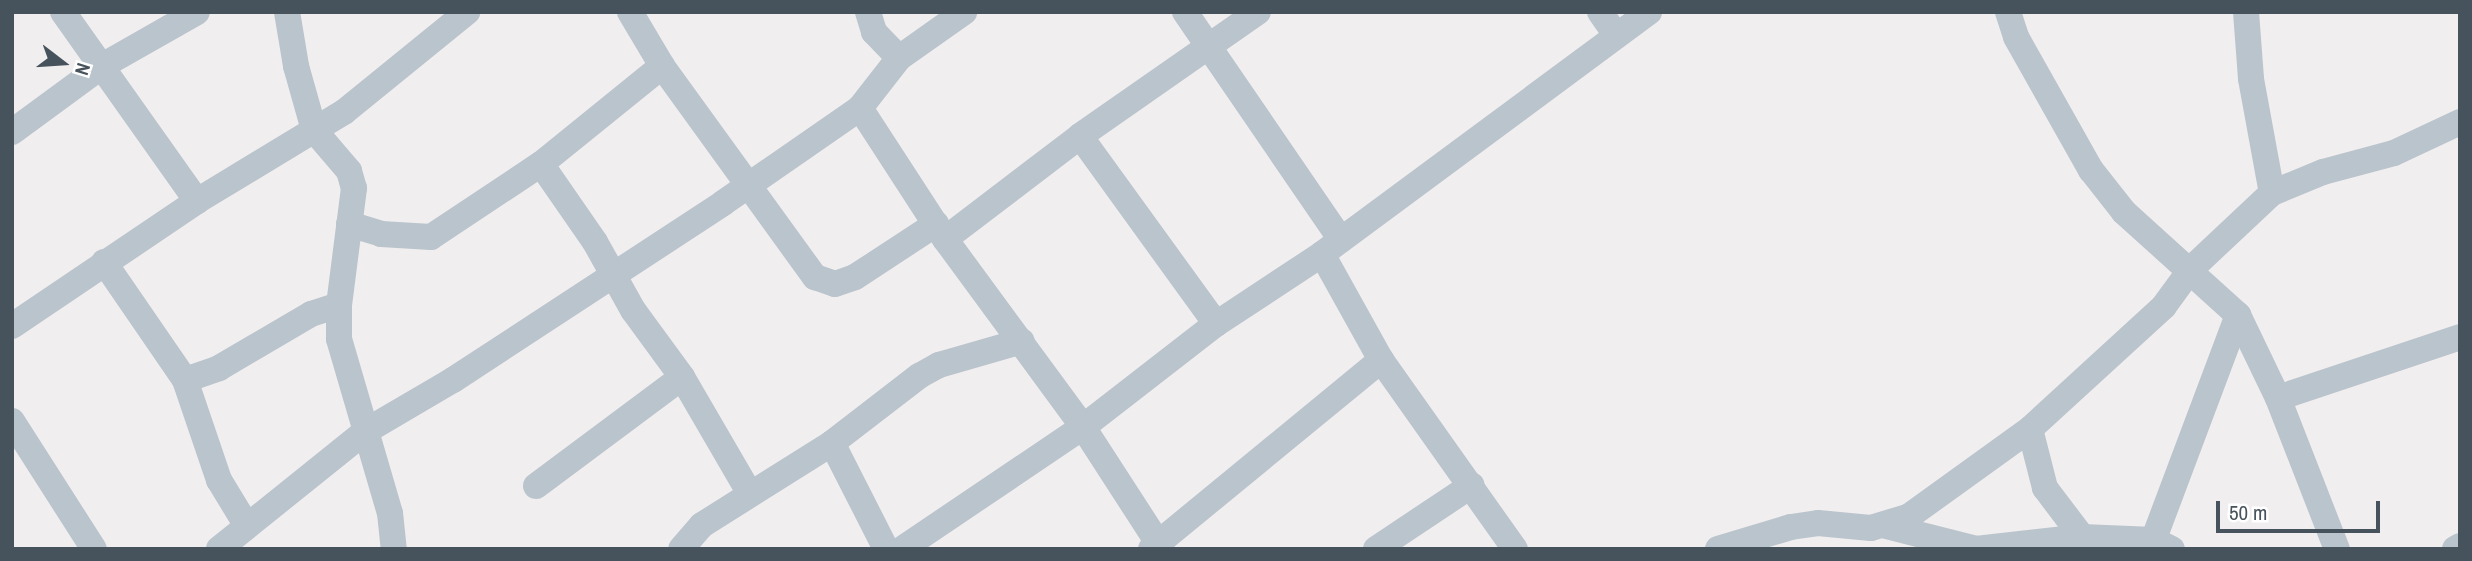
<!DOCTYPE html>
<style>
body{margin:0}
#map{position:relative;width:2472px;height:561px;overflow:hidden;background:#f1eeef;font-family:"Archivo Narrow",sans-serif}
div>[style]{position:absolute}
.street>*{height:26px;margin:-13px;padding:0 13px;transform-origin:13px;border-radius:13px;background:#bac4cc}
span{translate:-50% -50%;white-space:nowrap;text-align:center;line-height:1.15;-webkit-text-stroke:5px #fff;paint-order:stroke}
.frame{position:absolute;inset:0;border:14px solid #47535c;pointer-events:none}
.north{position:absolute;left:28px;top:28px;width:70px;height:70px;-webkit-text-stroke:5px #fff;paint-order:stroke;rotate:107deg;font-size:19px;font-weight:700;line-height:28px;text-align:center;color:#47535c}
.north::after{content:'';display:block;margin:auto;width:24px;height:32px;background:#47535c;clip-path:polygon(50% 0,100% 100%,50% 72%,0 100%)}
.scale{position:absolute;left:2216px;top:501px;width:164px;height:32px;box-sizing:border-box;border:4px solid #47535c;border-top:0;padding-left:9px;font-size:21px;line-height:24px;white-space:nowrap;color:#47535c;-webkit-text-stroke:5px #fff;paint-order:stroke}
</style>
<div id="map">
<div class="street">
<div style="left:63px;top:12px;width:232px;rotate:54.7deg"></div>
<div style="left:287px;top:12px;width:55px;rotate:80.5deg"></div>
<div style="left:296px;top:66px;width:66px;rotate:74.3deg"></div>
<div style="left:314px;top:130px;width:54px;rotate:49.5deg"></div>
<div style="left:349px;top:171px;width:18px;rotate:74deg"></div>
<div style="left:354px;top:188px;width:118px;rotate:97.3deg"></div>
<div style="left:339px;top:305px;width:34px;rotate:90deg"></div>
<div style="left:339px;top:339px;width:181px;rotate:73.7deg"></div>
<div style="left:390px;top:513px;width:36px;rotate:84deg"></div>
<div style="left:630px;top:12px;width:63px;rotate:59.3deg"></div>
<div style="left:662px;top:66px;width:261px;rotate:54.1deg"></div>
<div style="left:815px;top:277px;width:21px;rotate:19deg"></div>
<div style="left:835px;top:284px;width:21px;rotate:-19deg"></div>
<div style="left:855px;top:277px;width:97px;rotate:-33.2deg"></div>
<div style="left:868px;top:12px;width:21px;rotate:73deg"></div>
<div style="left:874px;top:32px;width:36px;rotate:46deg"></div>
<div style="left:1185px;top:12px;width:276px;rotate:55.6deg"></div>
<div style="left:1600px;top:12px;width:28px;rotate:55deg"></div>
<div style="left:2008px;top:12px;width:26px;rotate:72deg"></div>
<div style="left:2016px;top:37px;width:153px;rotate:60.6deg"></div>
<div style="left:2091px;top:170px;width:53px;rotate:51.8deg"></div>
<div style="left:2124px;top:212px;width:154px;rotate:42.1deg"></div>
<div style="left:2238px;top:315px;width:92px;rotate:64.3deg"></div>
<div style="left:2278px;top:398px;width:162px;rotate:68.7deg"></div>
<div style="left:2246px;top:12px;width:67px;rotate:85.7deg"></div>
<div style="left:2251px;top:79px;width:116px;rotate:79.6deg"></div>
<div style="left:860px;top:108px;width:156px;rotate:57deg"></div>
<div style="left:945px;top:239px;width:170px;rotate:-37.3deg"></div>
<div style="left:1080px;top:136px;width:217px;rotate:-34.9deg"></div>
<div style="left:12px;top:132px;width:112px;rotate:-36.3deg"></div>
<div style="left:102px;top:66px;width:109px;rotate:-29.6deg"></div>
<div style="left:1080px;top:136px;width:232px;rotate:54.1deg"></div>
<div style="left:541px;top:164px;width:156px;rotate:-39deg"></div>
<div style="left:349px;top:224px;width:34px;rotate:17deg"></div>
<div style="left:381px;top:234px;width:50px;rotate:3.4deg"></div>
<div style="left:431px;top:237px;width:132px;rotate:-33.6deg"></div>
<div style="left:541px;top:164px;width:95px;rotate:55.3deg"></div>
<div style="left:595px;top:242px;width:78px;rotate:60.8deg"></div>
<div style="left:633px;top:310px;width:83px;rotate:53.8deg"></div>
<div style="left:682px;top:377px;width:135px;rotate:59.8deg"></div>
<div style="left:945px;top:239px;width:233px;rotate:53.7deg"></div>
<div style="left:1083px;top:427px;width:145px;rotate:57.1deg"></div>
<div style="left:1322px;top:254px;width:121px;rotate:60.9deg"></div>
<div style="left:1381px;top:360px;width:232px;rotate:54.7deg"></div>
<div style="left:104px;top:262px;width:143px;rotate:55.5deg"></div>
<div style="left:185px;top:380px;width:106px;rotate:71.2deg"></div>
<div style="left:219px;top:480px;width:54px;rotate:58.7deg"></div>
<div style="left:12px;top:326px;width:223px;rotate:-34deg"></div>
<div style="left:197px;top:201px;width:172px;rotate:-31.2deg"></div>
<div style="left:344px;top:112px;width:159px;rotate:-39.1deg"></div>
<div style="left:185px;top:380px;width:36px;rotate:-19deg"></div>
<div style="left:219px;top:368px;width:107px;rotate:-30.4deg"></div>
<div style="left:311px;top:314px;width:29px;rotate:-18deg"></div>
<div style="left:2278px;top:398px;width:192px;rotate:-18.5deg"></div>
<div style="left:12px;top:421px;width:152px;rotate:57.4deg"></div>
<div style="left:2030px;top:429px;width:61px;rotate:75.7deg"></div>
<div style="left:2045px;top:488px;width:61px;rotate:52.9deg"></div>
<div style="left:832px;top:443px;width:119px;rotate:63deg"></div>
<div style="left:536px;top:486px;width:182px;rotate:-36.7deg"></div>
<div style="left:1886px;top:526px;width:93px;rotate:14.3deg"></div>
<div style="left:1976px;top:549px;width:107px;rotate:-6.5deg"></div>
<div style="left:2082px;top:537px;width:72px;rotate:2.4deg"></div>
<div style="left:2154px;top:540px;width:20px;rotate:27deg"></div>
<div style="left:219px;top:549px;width:189px;rotate:-38.8deg"></div>
<div style="left:366px;top:431px;width:101px;rotate:-30.4deg"></div>
<div style="left:453px;top:380px;width:323px;rotate:-33.2deg"></div>
<div style="left:723px;top:203px;width:167px;rotate:-34.7deg"></div>
<div style="left:860px;top:108px;width:63px;rotate:-52deg"></div>
<div style="left:899px;top:58px;width:80px;rotate:-35.3deg"></div>
<div style="left:681px;top:549px;width:32px;rotate:-49deg"></div>
<div style="left:702px;top:525px;width:154px;rotate:-32.2deg"></div>
<div style="left:832px;top:443px;width:110px;rotate:-37.6deg"></div>
<div style="left:919px;top:376px;width:23px;rotate:-29deg"></div>
<div style="left:939px;top:365px;width:86px;rotate:-16.1deg"></div>
<div style="left:902px;top:549px;width:218px;rotate:-34deg"></div>
<div style="left:1083px;top:427px;width:168px;rotate:-37.8deg"></div>
<div style="left:1216px;top:324px;width:127px;rotate:-33.4deg"></div>
<div style="left:1322px;top:254px;width:407px;rotate:-36.5deg"></div>
<div style="left:1151px;top:549px;width:298px;rotate:-39.4deg"></div>
<div style="left:1376px;top:549px;width:115px;rotate:-33.7deg"></div>
<div style="left:1718px;top:549px;width:76px;rotate:-16.8deg"></div>
<div style="left:1791px;top:527px;width:27px;rotate:-8deg"></div>
<div style="left:1818px;top:523px;width:53px;rotate:5.4deg"></div>
<div style="left:1871px;top:528px;width:39px;rotate:-17deg"></div>
<div style="left:1908px;top:517px;width:150px;rotate:-35.8deg"></div>
<div style="left:2030px;top:429px;width:182px;rotate:-42.5deg"></div>
<div style="left:2164px;top:306px;width:46px;rotate:-53.9deg"></div>
<div style="left:2191px;top:269px;width:111px;rotate:-43.2deg"></div>
<div style="left:2272px;top:193px;width:55px;rotate:-22.4deg"></div>
<div style="left:2323px;top:172px;width:73px;rotate:-15deg"></div>
<div style="left:2394px;top:153px;width:73px;rotate:-25.2deg"></div>
<div style="left:2150px;top:549px;width:250px;rotate:-69.4deg"></div>
<div style="left:2455px;top:549px;width:6px;rotate:-31deg"></div>
</div>
<div class="frame"></div>
<div class="north">N</div>
<div class="scale">50 m</div>
</div>
